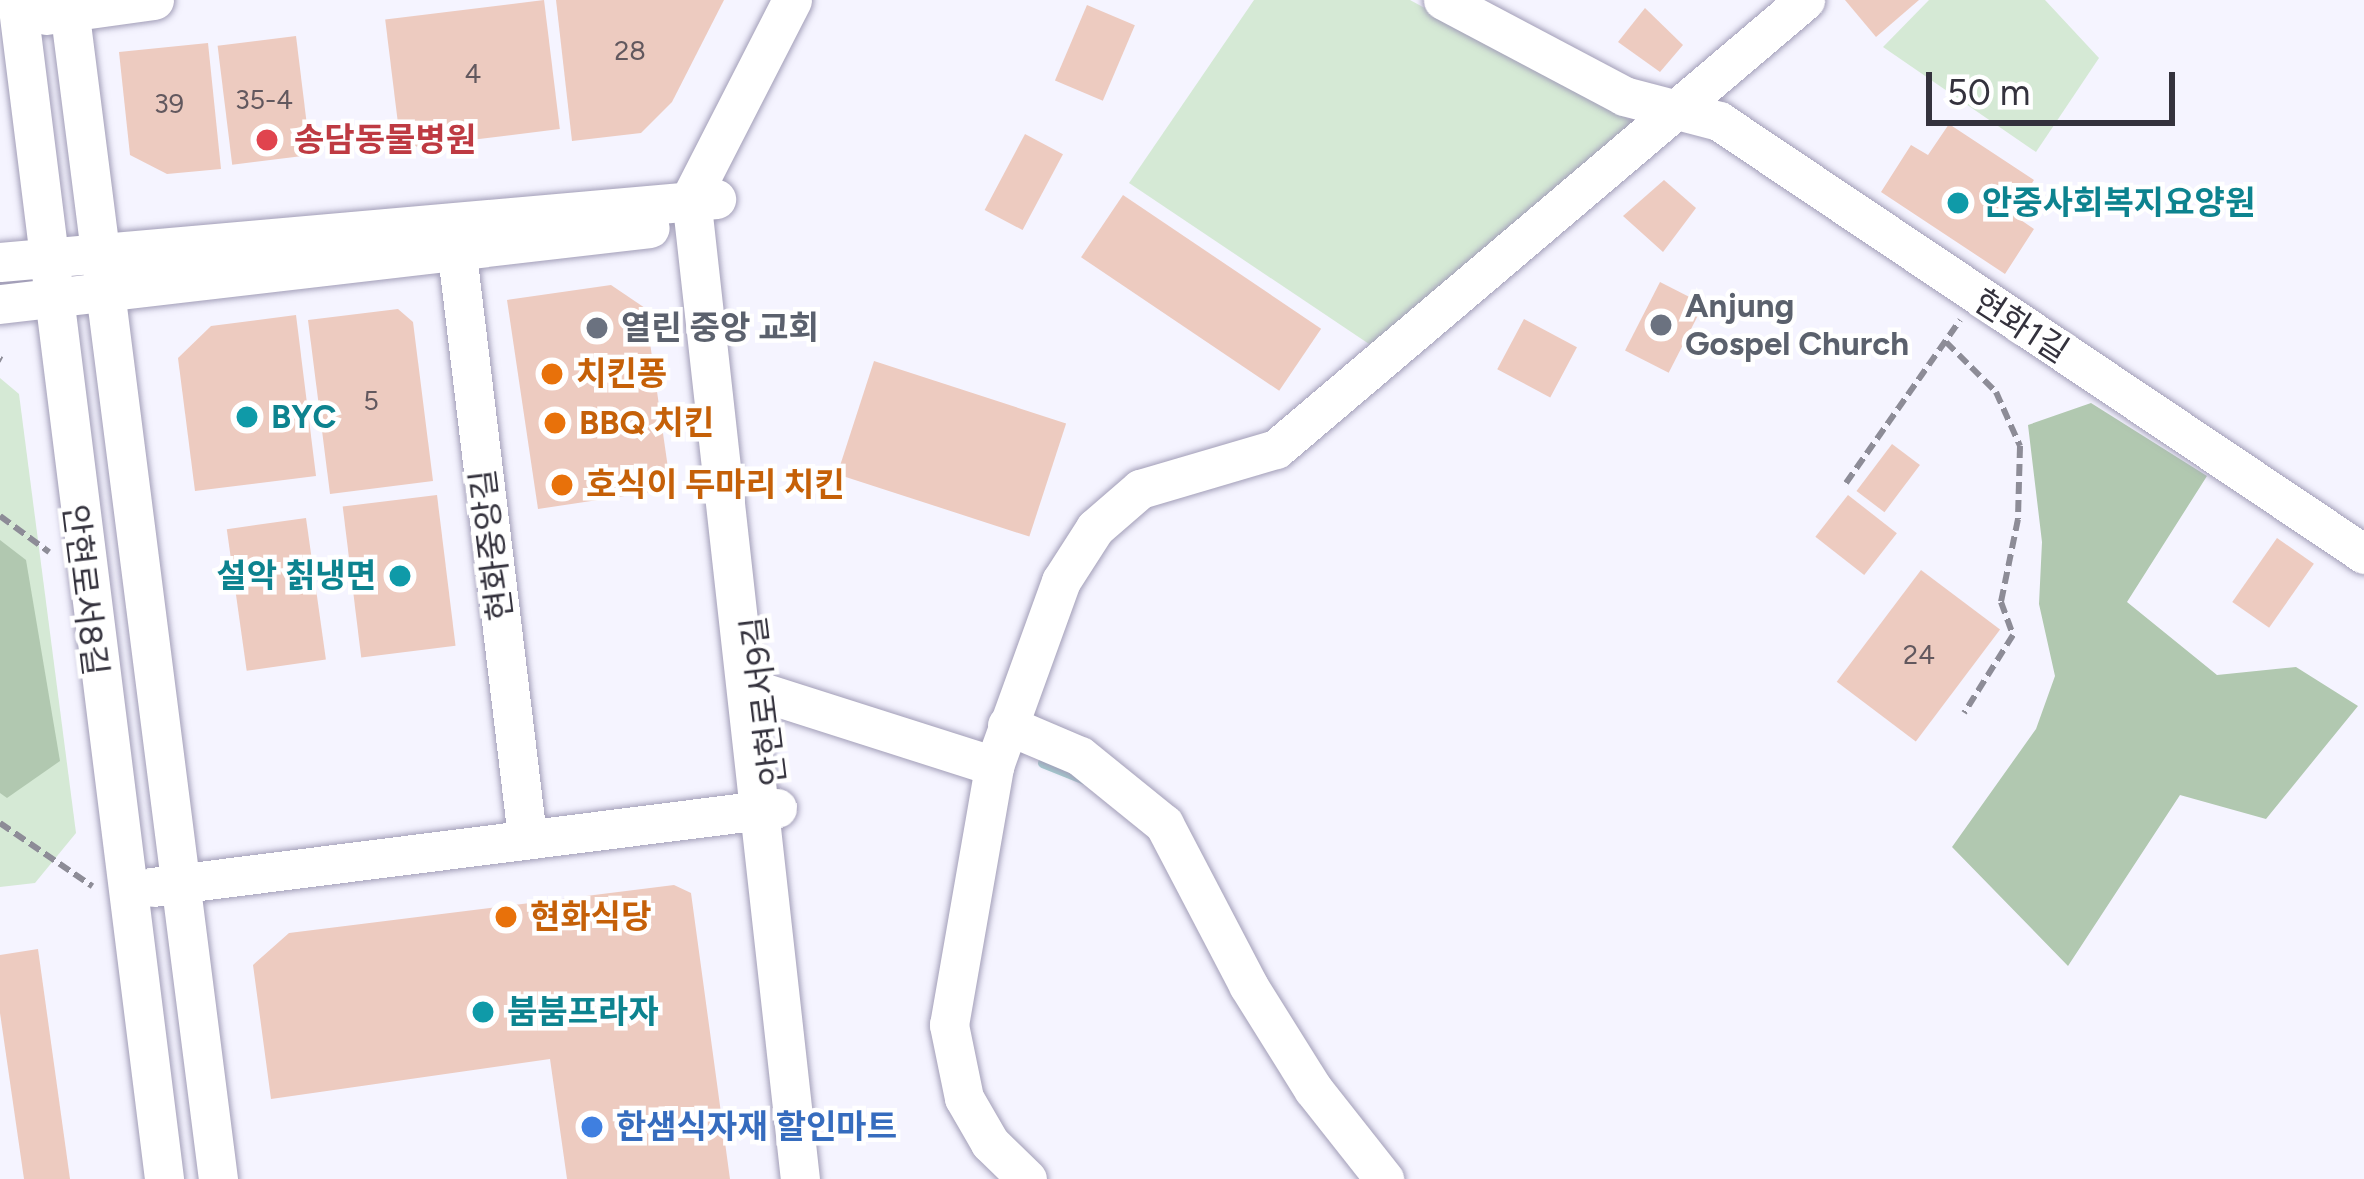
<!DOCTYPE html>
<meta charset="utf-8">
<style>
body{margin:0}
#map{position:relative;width:2364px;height:1179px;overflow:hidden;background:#f5f4ff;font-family:Figtree,"Noto Sans KR",sans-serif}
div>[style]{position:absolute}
.green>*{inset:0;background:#d5e9d5}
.forest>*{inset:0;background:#b1c8b0}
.stream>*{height:10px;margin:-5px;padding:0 5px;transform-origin:5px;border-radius:5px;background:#a2c9cd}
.building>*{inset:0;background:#edcbc0;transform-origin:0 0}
.path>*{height:6px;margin-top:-3px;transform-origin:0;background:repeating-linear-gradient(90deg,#8d8c97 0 12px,transparent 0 18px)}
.roads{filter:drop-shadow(0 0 3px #a29eb8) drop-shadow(0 0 3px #a29eb8)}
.minor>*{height:39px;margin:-19.5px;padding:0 19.5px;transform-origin:19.5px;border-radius:19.5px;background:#fff}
.dots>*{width:33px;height:33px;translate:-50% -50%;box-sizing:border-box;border:6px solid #fff;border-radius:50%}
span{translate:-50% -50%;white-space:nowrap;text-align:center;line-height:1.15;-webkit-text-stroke:9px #fff;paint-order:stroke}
.number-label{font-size:27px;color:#62585e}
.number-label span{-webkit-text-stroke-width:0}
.health-label{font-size:33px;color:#be3a42;font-weight:700}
.left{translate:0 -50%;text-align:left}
.culture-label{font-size:33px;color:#0d838f;font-weight:700}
.right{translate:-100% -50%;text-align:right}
.worship-label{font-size:33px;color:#5b616d;font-weight:700}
.street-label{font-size:33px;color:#34323d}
.food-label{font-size:33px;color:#c56008;font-weight:700}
.shop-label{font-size:33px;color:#366cbe;font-weight:700}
.scale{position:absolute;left:1926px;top:72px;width:249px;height:54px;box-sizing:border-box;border:6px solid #34323d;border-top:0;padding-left:15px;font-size:36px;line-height:42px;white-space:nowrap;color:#34323d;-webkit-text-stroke:9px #fff;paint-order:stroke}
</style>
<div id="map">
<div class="green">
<div style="clip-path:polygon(1254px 0,1410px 0,1634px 122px,1378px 350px,1129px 183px)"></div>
<div style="clip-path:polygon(1929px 0,2045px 0,2099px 58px,2036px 152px,1883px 47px)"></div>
<div style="clip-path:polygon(0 378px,19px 394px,76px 833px,35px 883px,0 887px)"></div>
</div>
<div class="forest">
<div style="clip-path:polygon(2091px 403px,2207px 476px,2127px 602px,2217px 675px,2296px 667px,2358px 706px,2266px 819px,2180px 795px,2068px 966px,1952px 847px,2036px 729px,2055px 676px,2039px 604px,2042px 542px,2028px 425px)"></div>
<div style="clip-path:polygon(0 540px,26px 560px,60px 761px,7px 798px,0 793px)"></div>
</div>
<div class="stream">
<div style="left:1043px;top:763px;width:45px;rotate:22deg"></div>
</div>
<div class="building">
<div style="left:544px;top:0;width:130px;height:160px;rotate:83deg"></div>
<div style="clip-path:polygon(556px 0,724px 0,672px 102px,641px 133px,572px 141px)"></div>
<div style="clip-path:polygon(1845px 0,1919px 0,1876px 37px)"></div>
<div style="left:1087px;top:5px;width:52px;height:82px;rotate:23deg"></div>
<div style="clip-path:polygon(1645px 8px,1683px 45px,1660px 72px,1618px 42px)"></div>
<div style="left:296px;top:36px;width:120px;height:79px;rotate:83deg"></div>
<div style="clip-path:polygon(208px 43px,221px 169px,167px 174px,130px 155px,119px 52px)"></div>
<div style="clip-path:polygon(1949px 124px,2034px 180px,2012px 214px,2034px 229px,2005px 274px,1881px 192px,1911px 145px,1928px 155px)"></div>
<div style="left:1025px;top:134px;width:43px;height:86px;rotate:28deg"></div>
<div style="clip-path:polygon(1664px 180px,1696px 208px,1663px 252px,1623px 216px)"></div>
<div style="left:1123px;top:195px;width:239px;height:75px;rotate:34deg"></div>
<div style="left:1660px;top:282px;width:49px;height:77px;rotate:27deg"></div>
<div style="clip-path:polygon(611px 285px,645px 308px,671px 489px,538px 509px,507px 300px)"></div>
<div style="clip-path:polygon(398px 309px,413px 322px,433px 481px,330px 494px,308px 320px)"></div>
<div style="clip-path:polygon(296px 315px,316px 476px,195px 491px,178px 358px,211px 326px)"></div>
<div style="left:1524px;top:319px;width:60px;height:57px;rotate:28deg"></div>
<div style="left:874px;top:361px;width:202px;height:119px;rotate:18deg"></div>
<div style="left:1892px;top:444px;width:35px;height:59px;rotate:37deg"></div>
<div style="left:437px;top:495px;width:152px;height:95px;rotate:83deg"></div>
<div style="left:1848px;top:495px;width:62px;height:53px;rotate:38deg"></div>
<div style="left:306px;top:518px;width:143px;height:80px;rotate:82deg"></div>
<div style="left:2277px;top:538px;width:45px;height:78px;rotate:35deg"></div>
<div style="left:1921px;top:570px;width:99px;height:140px;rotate:37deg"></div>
<div style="clip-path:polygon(674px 885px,691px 893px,730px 1179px,567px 1179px,550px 1059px,271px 1099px,253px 965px,289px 933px)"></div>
<div style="clip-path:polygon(38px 949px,70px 1179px,24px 1179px,0 1013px,0 955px)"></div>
</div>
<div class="path">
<div style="left:1946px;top:342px;width:71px;rotate:45deg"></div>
<div style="left:1996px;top:392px;width:59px;rotate:66deg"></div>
<div style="left:2020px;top:446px;width:73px;rotate:91.6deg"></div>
<div style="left:2018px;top:519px;width:85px;rotate:101.6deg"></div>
<div style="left:2001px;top:602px;width:35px;rotate:70deg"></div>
<div style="left:2013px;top:635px;width:92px;rotate:122.1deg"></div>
<div style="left:0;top:359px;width:2px;rotate:27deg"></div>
<div style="left:1846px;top:483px;width:199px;rotate:-55deg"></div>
<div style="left:0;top:516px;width:61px;rotate:36.3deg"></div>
<div style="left:0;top:823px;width:112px;rotate:34.4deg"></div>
</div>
<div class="roads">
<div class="minor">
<div style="left:17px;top:0;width:1188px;rotate:82.89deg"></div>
<div style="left:68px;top:0;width:1189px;rotate:82.75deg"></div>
<div style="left:792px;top:0;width:221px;rotate:117.1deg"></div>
<div style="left:691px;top:197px;width:988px;rotate:83.67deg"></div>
<div style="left:1443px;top:0;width:205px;rotate:27.9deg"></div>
<div style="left:1624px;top:96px;width:98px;rotate:14.7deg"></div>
<div style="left:1719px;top:121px;width:777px;rotate:33.87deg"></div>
<div style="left:46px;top:15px;width:109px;rotate:-7.9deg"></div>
<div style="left:454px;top:229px;width:612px;rotate:83.15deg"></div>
<div style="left:0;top:262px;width:719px;rotate:-5.03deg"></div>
<div style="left:0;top:304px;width:654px;rotate:-6.67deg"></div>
<div style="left:762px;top:692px;width:244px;rotate:17.7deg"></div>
<div style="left:1007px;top:725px;width:79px;rotate:23deg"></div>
<div style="left:1080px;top:756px;width:108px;rotate:39deg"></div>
<div style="left:1164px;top:824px;width:182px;rotate:62.4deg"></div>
<div style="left:1248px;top:985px;width:123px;rotate:58deg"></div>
<div style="left:1313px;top:1089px;width:115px;rotate:51.7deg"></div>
<div style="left:152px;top:887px;width:630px;rotate:-7.2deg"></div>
<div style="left:1027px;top:1179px;width:52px;rotate:-135.8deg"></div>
<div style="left:990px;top:1143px;width:52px;rotate:-120deg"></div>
<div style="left:964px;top:1098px;width:75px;rotate:-101.6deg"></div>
<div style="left:949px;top:1025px;width:263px;rotate:-80.1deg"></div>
<div style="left:994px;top:766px;width:197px;rotate:-70.1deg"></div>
<div style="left:1061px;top:581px;width:63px;rotate:-57.3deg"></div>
<div style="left:1095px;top:528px;width:60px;rotate:-40.9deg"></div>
<div style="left:1140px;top:489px;width:142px;rotate:-16.4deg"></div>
<div style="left:1276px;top:449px;width:694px;rotate:-40.32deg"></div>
</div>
</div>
<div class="dots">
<div style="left:267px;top:140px;background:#e0444e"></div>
<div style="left:1958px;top:203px;background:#0f9aa8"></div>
<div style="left:1661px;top:325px;background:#6b7280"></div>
<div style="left:597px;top:328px;background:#6b7280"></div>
<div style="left:552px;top:374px;background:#e8710a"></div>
<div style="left:247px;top:417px;background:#0f9aa8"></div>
<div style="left:555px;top:423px;background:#e8710a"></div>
<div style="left:562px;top:485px;background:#e8710a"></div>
<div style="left:400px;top:576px;background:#0f9aa8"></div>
<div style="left:506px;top:917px;background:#e8710a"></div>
<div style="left:483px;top:1012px;background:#0f9aa8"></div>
<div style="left:592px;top:1127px;background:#3f7fe0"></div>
</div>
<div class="number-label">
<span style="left:630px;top:51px">28</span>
<span style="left:473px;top:74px">4</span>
<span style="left:264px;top:100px">35-4</span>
<span style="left:169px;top:104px">39</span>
<span style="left:371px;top:401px">5</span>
<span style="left:1919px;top:655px">24</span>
</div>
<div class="health-label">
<span class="left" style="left:294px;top:140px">송담동물병원</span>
</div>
<div class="culture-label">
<span class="left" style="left:1982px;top:203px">안중사회복지요양원</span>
<span class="left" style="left:271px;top:417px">BYC</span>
<span class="right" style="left:376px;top:576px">설악 칡냉면</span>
<span class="left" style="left:507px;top:1012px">붐붐프라자</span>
</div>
<div class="worship-label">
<span class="left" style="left:1685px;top:325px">Anjung<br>Gospel Church</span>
<span class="left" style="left:621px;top:328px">열린 중앙 교회</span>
</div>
<div class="street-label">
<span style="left:2021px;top:326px;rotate:33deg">현화1길</span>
<span style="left:492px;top:545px;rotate:-97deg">현화중앙길</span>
<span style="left:85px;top:590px;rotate:83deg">안현로서8길</span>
<span style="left:764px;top:701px;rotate:-97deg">안현로서9길</span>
</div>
<div class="food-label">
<span class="left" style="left:576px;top:374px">치킨퐁</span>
<span class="left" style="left:579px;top:423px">BBQ 치킨</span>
<span class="left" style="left:586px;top:485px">호식이 두마리 치킨</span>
<span class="left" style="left:530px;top:917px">현화식당</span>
</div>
<div class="shop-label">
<span class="left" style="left:616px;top:1127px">한샘식자재 할인마트</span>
</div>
<div class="scale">50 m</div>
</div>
